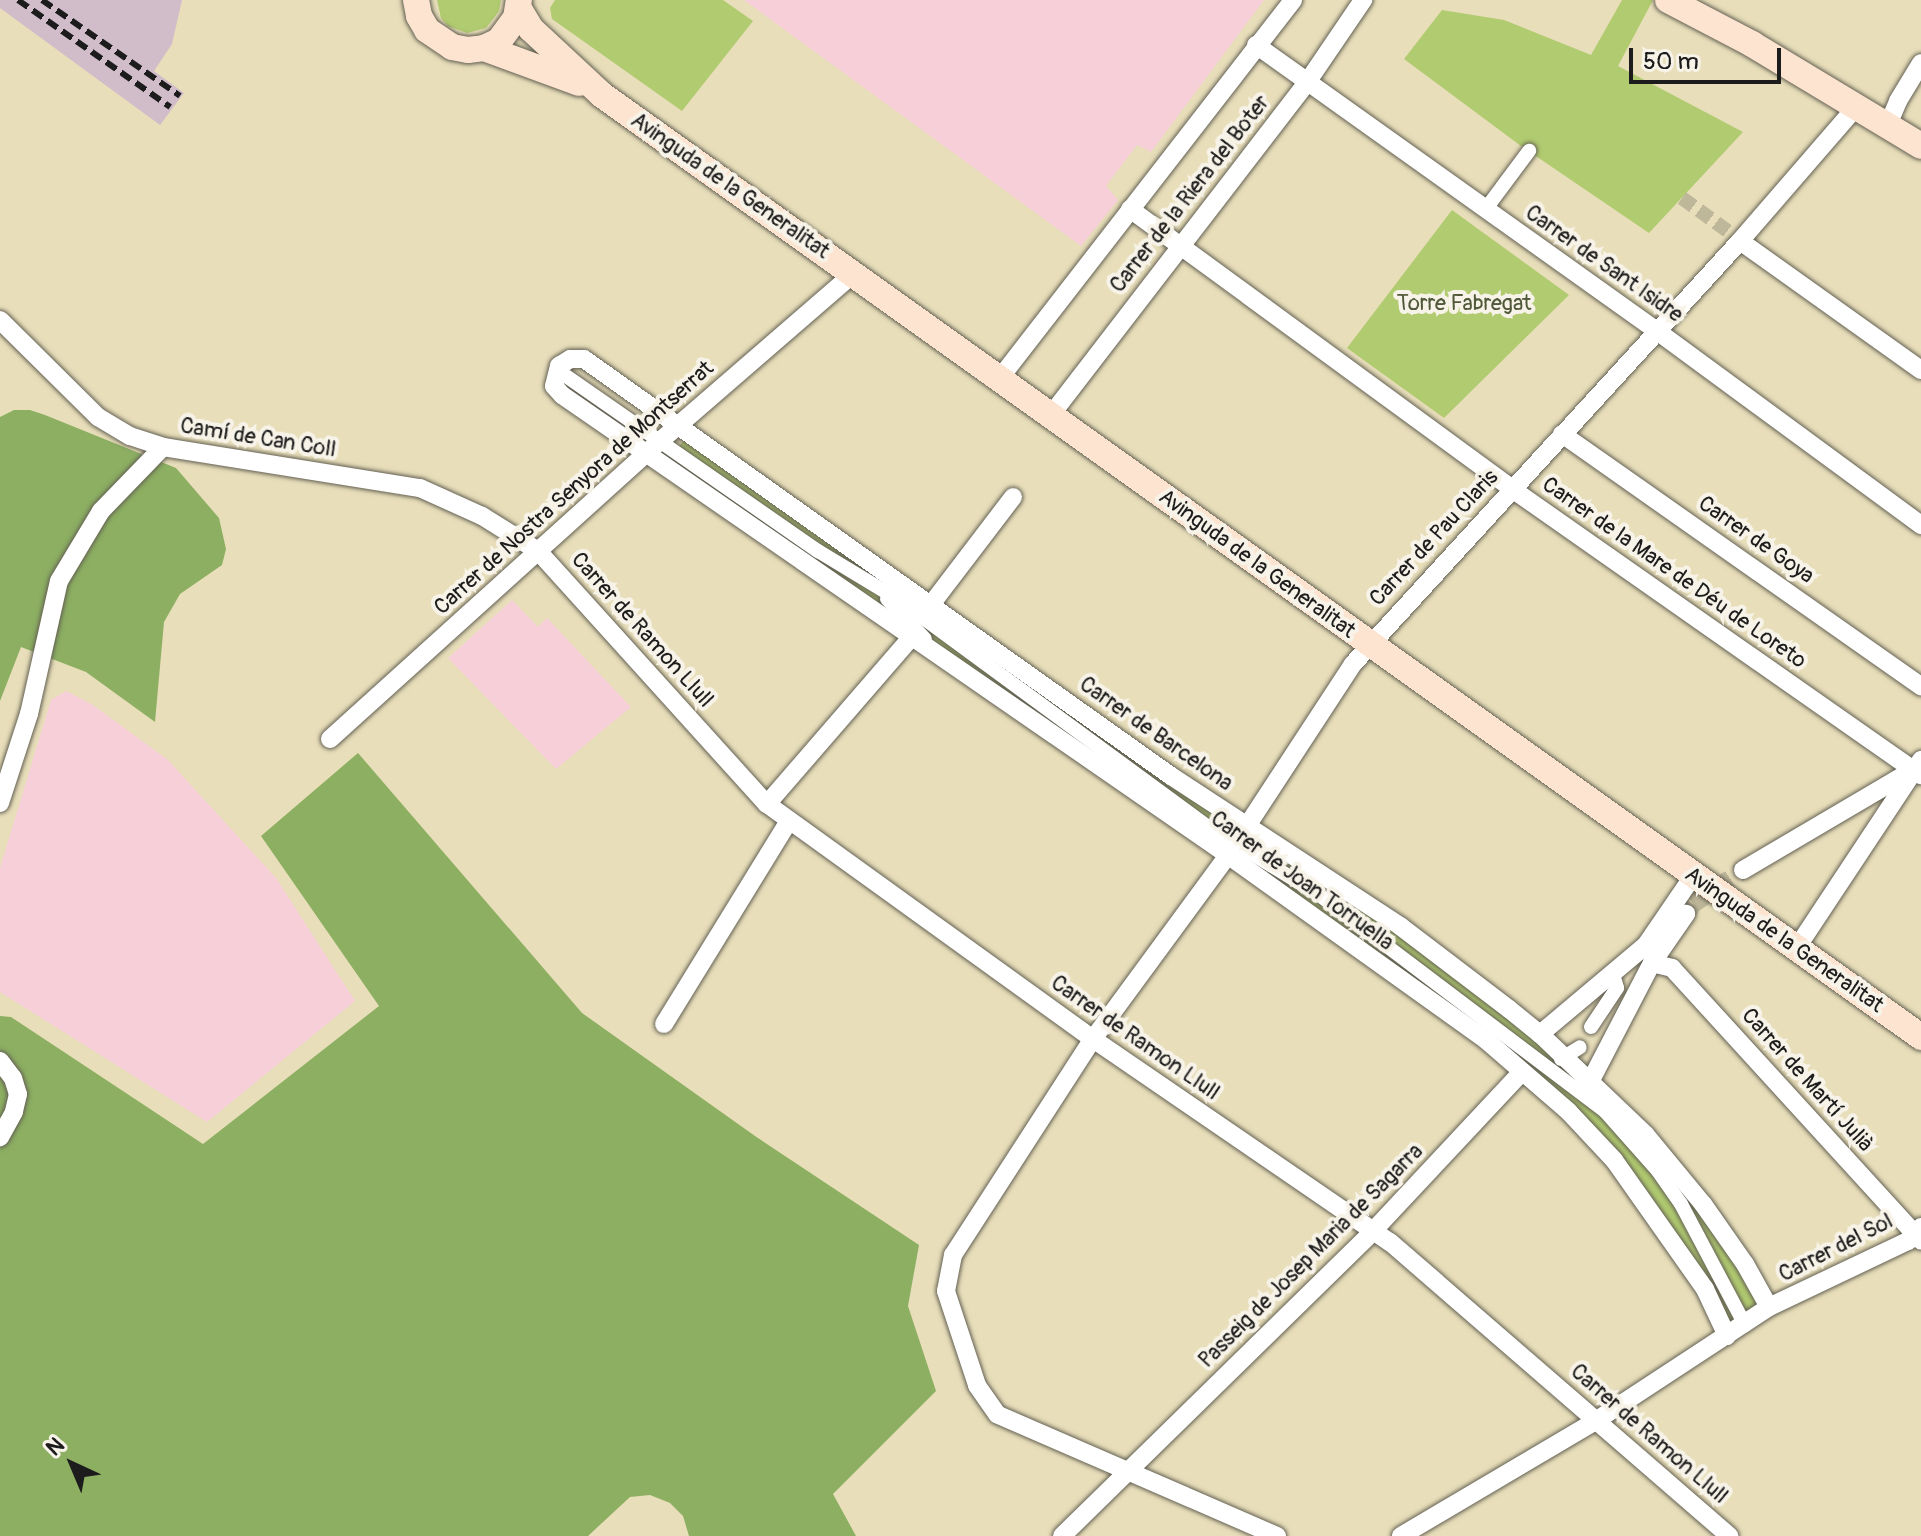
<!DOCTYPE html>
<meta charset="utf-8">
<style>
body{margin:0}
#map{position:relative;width:1921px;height:1536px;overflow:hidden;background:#e8deba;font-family:Pangolin,sans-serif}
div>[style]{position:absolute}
.built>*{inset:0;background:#f6cfd8}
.industrial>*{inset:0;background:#d1bdca}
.green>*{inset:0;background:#b1cb70}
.forest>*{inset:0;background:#8caf62}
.pedestrian-tunnel>*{height:14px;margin-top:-7px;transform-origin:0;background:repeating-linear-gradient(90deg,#bfb79a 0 14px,transparent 0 21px)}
.minor-tunnel>*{height:18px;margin-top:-9px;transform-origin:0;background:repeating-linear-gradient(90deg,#bfb79a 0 18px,transparent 0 27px)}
.roads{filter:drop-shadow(0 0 2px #636053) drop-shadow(0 0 2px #636053)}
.pedestrian>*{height:14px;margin:-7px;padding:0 7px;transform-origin:7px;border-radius:7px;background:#fff}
.minor>*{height:18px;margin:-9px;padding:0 9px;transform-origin:9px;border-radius:9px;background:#fff}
.secondary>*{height:26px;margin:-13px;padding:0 13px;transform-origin:13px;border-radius:13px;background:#fde4d1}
.rail>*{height:6px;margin-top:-3px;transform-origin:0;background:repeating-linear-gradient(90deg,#1c1c1c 0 12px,transparent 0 18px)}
span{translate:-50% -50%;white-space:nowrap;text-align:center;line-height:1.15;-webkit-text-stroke:8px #f7f3e8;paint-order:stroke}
.street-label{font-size:22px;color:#1c1c1c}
.park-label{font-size:22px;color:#505939}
.north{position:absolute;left:32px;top:1424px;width:80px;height:80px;-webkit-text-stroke:6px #f7f3e8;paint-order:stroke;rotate:316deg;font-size:22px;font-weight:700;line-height:32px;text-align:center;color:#1c1c1c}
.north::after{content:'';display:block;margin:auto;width:28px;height:36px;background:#1c1c1c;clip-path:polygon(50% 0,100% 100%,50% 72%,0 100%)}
.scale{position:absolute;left:1629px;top:48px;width:152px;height:36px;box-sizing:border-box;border:4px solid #1c1c1c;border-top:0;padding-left:10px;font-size:24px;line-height:28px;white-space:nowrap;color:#1c1c1c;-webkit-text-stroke:6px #f7f3e8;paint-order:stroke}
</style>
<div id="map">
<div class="built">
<div style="clip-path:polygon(744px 0,1264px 0,1151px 152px,1137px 145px,1106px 186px,1118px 200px,1081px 246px)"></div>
<div style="clip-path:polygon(512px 600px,538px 627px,547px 618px,631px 707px,556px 769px,448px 658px)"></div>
<div style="clip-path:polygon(66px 691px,93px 705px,168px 760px,276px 878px,355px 1001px,207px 1122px,0 992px,0 868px,51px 700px)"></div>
</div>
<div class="industrial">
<div style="clip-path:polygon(0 0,182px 0,172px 44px,154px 71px,184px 93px,160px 125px,0 8px)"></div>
</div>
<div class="green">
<div style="clip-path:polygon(437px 0,501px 0,499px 11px,486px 28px,467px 33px,448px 26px,441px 18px)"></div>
<div style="clip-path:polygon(555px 0,723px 0,753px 21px,682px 111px,552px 19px,550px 8px)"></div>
<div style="clip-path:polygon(1622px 0,1653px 0,1618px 66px,1743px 132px,1649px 233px,1521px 146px,1404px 59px,1442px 10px,1504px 20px,1591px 55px)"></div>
<div style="clip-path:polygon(1452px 210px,1569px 295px,1444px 418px,1347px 348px)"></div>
<div style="clip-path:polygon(689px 435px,1400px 926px,1645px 1134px,1769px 1307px,1727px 1336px,1614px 1160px,1486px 1040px,663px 464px)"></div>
</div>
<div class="forest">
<div style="clip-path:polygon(14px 410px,30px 410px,45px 415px,176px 468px,219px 518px,226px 549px,222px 565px,180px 594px,164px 622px,155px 722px,86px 672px,21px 647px,0 701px,0 417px)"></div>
<div style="clip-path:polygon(358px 753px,582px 1013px,755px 1136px,919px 1245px,908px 1306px,936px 1391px,833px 1494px,856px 1536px,689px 1536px,683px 1516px,670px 1503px,650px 1495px,630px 1497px,588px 1536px,0 1536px,0 1016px,11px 1017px,203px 1144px,379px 1006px,261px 836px)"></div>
</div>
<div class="pedestrian-tunnel">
<div style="left:1682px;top:198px;width:58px;rotate:35.9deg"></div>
</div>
<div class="minor-tunnel">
<div style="left:1686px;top:914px;width:12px;rotate:-55deg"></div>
<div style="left:1693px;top:904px;width:60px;rotate:-34.2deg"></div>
</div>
<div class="roads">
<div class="pedestrian">
<div style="left:1485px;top:210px;width:74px;rotate:-53.3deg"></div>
<div style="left:566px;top:376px;width:307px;rotate:34.8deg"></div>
<div style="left:818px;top:551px;width:95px;rotate:31.2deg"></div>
<div style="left:899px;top:600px;width:383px;rotate:36.3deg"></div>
<div style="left:1208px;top:827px;width:129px;rotate:31.3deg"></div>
<div style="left:1318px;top:894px;width:360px;rotate:37.1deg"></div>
<div style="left:1605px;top:1111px;width:80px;rotate:48.5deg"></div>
<div style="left:1658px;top:1171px;width:40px;rotate:55.1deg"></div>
<div style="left:1681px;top:1204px;width:137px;rotate:62.1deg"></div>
<div style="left:887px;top:599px;width:55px;rotate:46.5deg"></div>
<div style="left:1591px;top:1027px;width:47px;rotate:-56.3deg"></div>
<div style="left:1617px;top:988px;width:15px;rotate:-106deg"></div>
<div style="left:1561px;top:1059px;width:22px;rotate:-32deg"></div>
</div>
<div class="minor">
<div style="left:1256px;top:45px;width:493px;rotate:35.5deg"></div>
<div style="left:1657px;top:331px;width:328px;rotate:36.3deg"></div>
<div style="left:1888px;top:125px;width:26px;rotate:-67deg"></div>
<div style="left:1898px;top:101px;width:44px;rotate:-58.8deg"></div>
<div style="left:1130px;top:209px;width:474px;rotate:36.2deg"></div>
<div style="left:1512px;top:489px;width:499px;rotate:35deg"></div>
<div style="left:1740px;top:241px;width:222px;rotate:35.5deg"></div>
<div style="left:0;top:320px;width:138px;rotate:44.7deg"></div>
<div style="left:98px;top:417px;width:37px;rotate:31deg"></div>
<div style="left:130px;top:436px;width:35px;rotate:18deg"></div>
<div style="left:163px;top:447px;width:260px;rotate:9.1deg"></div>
<div style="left:420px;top:488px;width:68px;rotate:24.3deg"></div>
<div style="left:482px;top:516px;width:66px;rotate:32deg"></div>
<div style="left:538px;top:551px;width:341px;rotate:47.9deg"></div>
<div style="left:767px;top:804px;width:402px;rotate:35.8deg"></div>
<div style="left:1093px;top:1039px;width:360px;rotate:34.4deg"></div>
<div style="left:1390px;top:1242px;width:449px;rotate:40.9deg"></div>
<div style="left:1000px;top:378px;width:478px;rotate:-52.2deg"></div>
<div style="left:1051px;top:415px;width:418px;rotate:-52.4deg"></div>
<div style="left:1306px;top:84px;width:102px;rotate:-55.8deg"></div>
<div style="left:1562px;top:434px;width:439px;rotate:35.1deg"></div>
<div style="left:930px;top:606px;width:137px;rotate:-52.7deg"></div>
<div style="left:330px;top:739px;width:443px;rotate:-42.1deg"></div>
<div style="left:659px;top:442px;width:257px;rotate:-40.9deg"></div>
<div style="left:0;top:803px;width:94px;rotate:-72deg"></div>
<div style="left:29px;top:714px;width:136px;rotate:-77.3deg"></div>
<div style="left:59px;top:581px;width:82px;rotate:-59deg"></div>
<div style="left:101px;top:511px;width:89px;rotate:-45.9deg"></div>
<div style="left:767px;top:804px;width:218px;rotate:-49.1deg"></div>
<div style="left:1743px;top:870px;width:195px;rotate:-30.5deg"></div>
<div style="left:1796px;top:949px;width:227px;rotate:-56.5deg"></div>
<div style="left:1652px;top:963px;width:21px;rotate:14deg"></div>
<div style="left:1672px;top:968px;width:369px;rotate:47.6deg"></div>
<div style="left:664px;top:1024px;width:238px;rotate:-58.4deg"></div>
<div style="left:1540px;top:1034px;width:138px;rotate:-40deg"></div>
<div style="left:1646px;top:945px;width:83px;rotate:-55.7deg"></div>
<div style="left:0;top:1061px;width:21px;rotate:53deg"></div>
<div style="left:13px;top:1078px;width:17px;rotate:73deg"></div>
<div style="left:18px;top:1094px;width:18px;rotate:103deg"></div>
<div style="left:14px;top:1112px;width:29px;rotate:119deg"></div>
<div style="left:1591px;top:1080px;width:132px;rotate:-62.5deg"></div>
<div style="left:1652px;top:963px;width:60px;rotate:-55.2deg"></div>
<div style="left:1727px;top:1336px;width:52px;rotate:-115.1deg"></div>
<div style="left:1705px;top:1289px;width:158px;rotate:-125.2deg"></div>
<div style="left:1614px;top:1160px;width:67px;rotate:-133.2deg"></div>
<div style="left:1568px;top:1111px;width:108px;rotate:-139.1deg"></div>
<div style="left:1486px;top:1040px;width:317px;rotate:-144.4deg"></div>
<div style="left:1228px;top:855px;width:809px;rotate:-145.37deg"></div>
<div style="left:562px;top:395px;width:12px;rotate:-132deg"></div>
<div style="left:554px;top:386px;width:21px;rotate:-76deg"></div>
<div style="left:559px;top:366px;width:13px;rotate:-32deg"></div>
<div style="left:570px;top:359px;width:14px"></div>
<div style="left:584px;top:359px;width:720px;rotate:35.39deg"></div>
<div style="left:1171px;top:776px;width:274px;rotate:33.2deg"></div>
<div style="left:1400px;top:926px;width:137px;rotate:37.3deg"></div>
<div style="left:1509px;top:1009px;width:40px;rotate:39deg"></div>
<div style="left:1540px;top:1034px;width:145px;rotate:43.6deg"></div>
<div style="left:1645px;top:1134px;width:91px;rotate:50.4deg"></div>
<div style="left:1703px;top:1204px;width:73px;rotate:55deg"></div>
<div style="left:1745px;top:1264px;width:49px;rotate:60.8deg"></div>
<div style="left:1062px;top:1536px;width:436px;rotate:-44.4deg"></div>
<div style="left:1373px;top:1231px;width:218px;rotate:-46.9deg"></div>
<div style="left:1277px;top:1536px;width:305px;rotate:-156.5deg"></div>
<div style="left:997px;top:1414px;width:35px;rotate:-125deg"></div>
<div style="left:977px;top:1385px;width:99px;rotate:-108.3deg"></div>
<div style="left:946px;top:1291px;width:37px;rotate:-79deg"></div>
<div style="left:953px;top:1255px;width:257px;rotate:-57.1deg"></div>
<div style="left:1093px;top:1039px;width:228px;rotate:-53.7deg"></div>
<div style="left:1228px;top:855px;width:228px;rotate:-56.8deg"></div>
<div style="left:1353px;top:664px;width:573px;rotate:-47.54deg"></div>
<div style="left:1740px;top:241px;width:177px;rotate:-49.1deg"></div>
<div style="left:1401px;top:1536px;width:228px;rotate:-30.6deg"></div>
<div style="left:1597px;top:1420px;width:206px;rotate:-33.3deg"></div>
<div style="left:1769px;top:1307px;width:154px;rotate:-25.4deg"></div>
<div style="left:1908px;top:1241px;width:19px;rotate:-47deg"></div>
</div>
<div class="secondary">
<div style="left:416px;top:0;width:16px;rotate:79deg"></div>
<div style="left:419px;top:16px;width:16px;rotate:60deg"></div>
<div style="left:427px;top:30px;width:30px;rotate:34deg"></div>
<div style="left:452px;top:47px;width:16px;rotate:11deg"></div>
<div style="left:468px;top:50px;width:16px;rotate:-7deg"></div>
<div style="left:484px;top:48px;width:17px;rotate:-25deg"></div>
<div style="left:499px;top:41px;width:29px;rotate:-54deg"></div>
<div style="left:516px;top:18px;width:18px;rotate:-81deg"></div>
<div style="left:1668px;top:0;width:95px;rotate:27.6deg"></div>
<div style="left:1752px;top:44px;width:197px;rotate:31.1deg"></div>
<div style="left:519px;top:9px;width:23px;rotate:59deg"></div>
<div style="left:531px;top:29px;width:97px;rotate:42.9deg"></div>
<div style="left:602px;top:95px;width:1621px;rotate:35.53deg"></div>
<div style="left:484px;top:48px;width:101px;rotate:20.2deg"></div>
</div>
</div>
<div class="rail">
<div style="left:18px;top:0;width:186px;rotate:35.1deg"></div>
<div style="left:42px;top:0;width:168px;rotate:34.8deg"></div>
</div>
<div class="street-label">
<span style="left:730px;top:186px;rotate:35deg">Avinguda de la Generalitat</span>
<span style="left:1190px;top:194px;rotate:-52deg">Carrer de la Riera del Boter</span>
<span style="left:1604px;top:264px;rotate:35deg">Carrer de Sant Isidre</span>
<span style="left:258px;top:438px;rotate:9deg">Camí de Can Coll</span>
<span style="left:574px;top:488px;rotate:-42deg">Carrer de Nostra Senyora de Montserrat</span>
<span style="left:1434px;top:538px;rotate:-47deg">Carrer de Pau Claris</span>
<span style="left:1756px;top:540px;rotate:35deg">Carrer de Goya</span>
<span style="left:1257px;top:564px;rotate:36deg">Avinguda de la Generalitat</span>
<span style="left:1674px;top:573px;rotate:35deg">Carrer de la Mare de Déu de Loreto</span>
<span style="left:642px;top:630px;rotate:48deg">Carrer de Ramon Llull</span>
<span style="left:1156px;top:734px;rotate:35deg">Carrer de Barcelona</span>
<span style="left:1302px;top:881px;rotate:36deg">Carrer de Joan Torruella</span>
<span style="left:1784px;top:940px;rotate:35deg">Avinguda de la Generalitat</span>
<span style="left:1135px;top:1038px;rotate:35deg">Carrer de Ramon Llull</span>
<span style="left:1807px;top:1080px;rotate:48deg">Carrer de Martí Julià</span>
<span style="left:1836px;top:1248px;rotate:-27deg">Carrer del Sol</span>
<span style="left:1311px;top:1256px;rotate:-45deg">Passeig de Josep Maria de Sagarra</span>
<span style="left:1649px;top:1434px;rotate:41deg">Carrer de Ramon Llull</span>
</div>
<div class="park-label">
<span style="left:1464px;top:304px">Torre Fabregat</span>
</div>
<div class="north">N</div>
<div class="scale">50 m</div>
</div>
